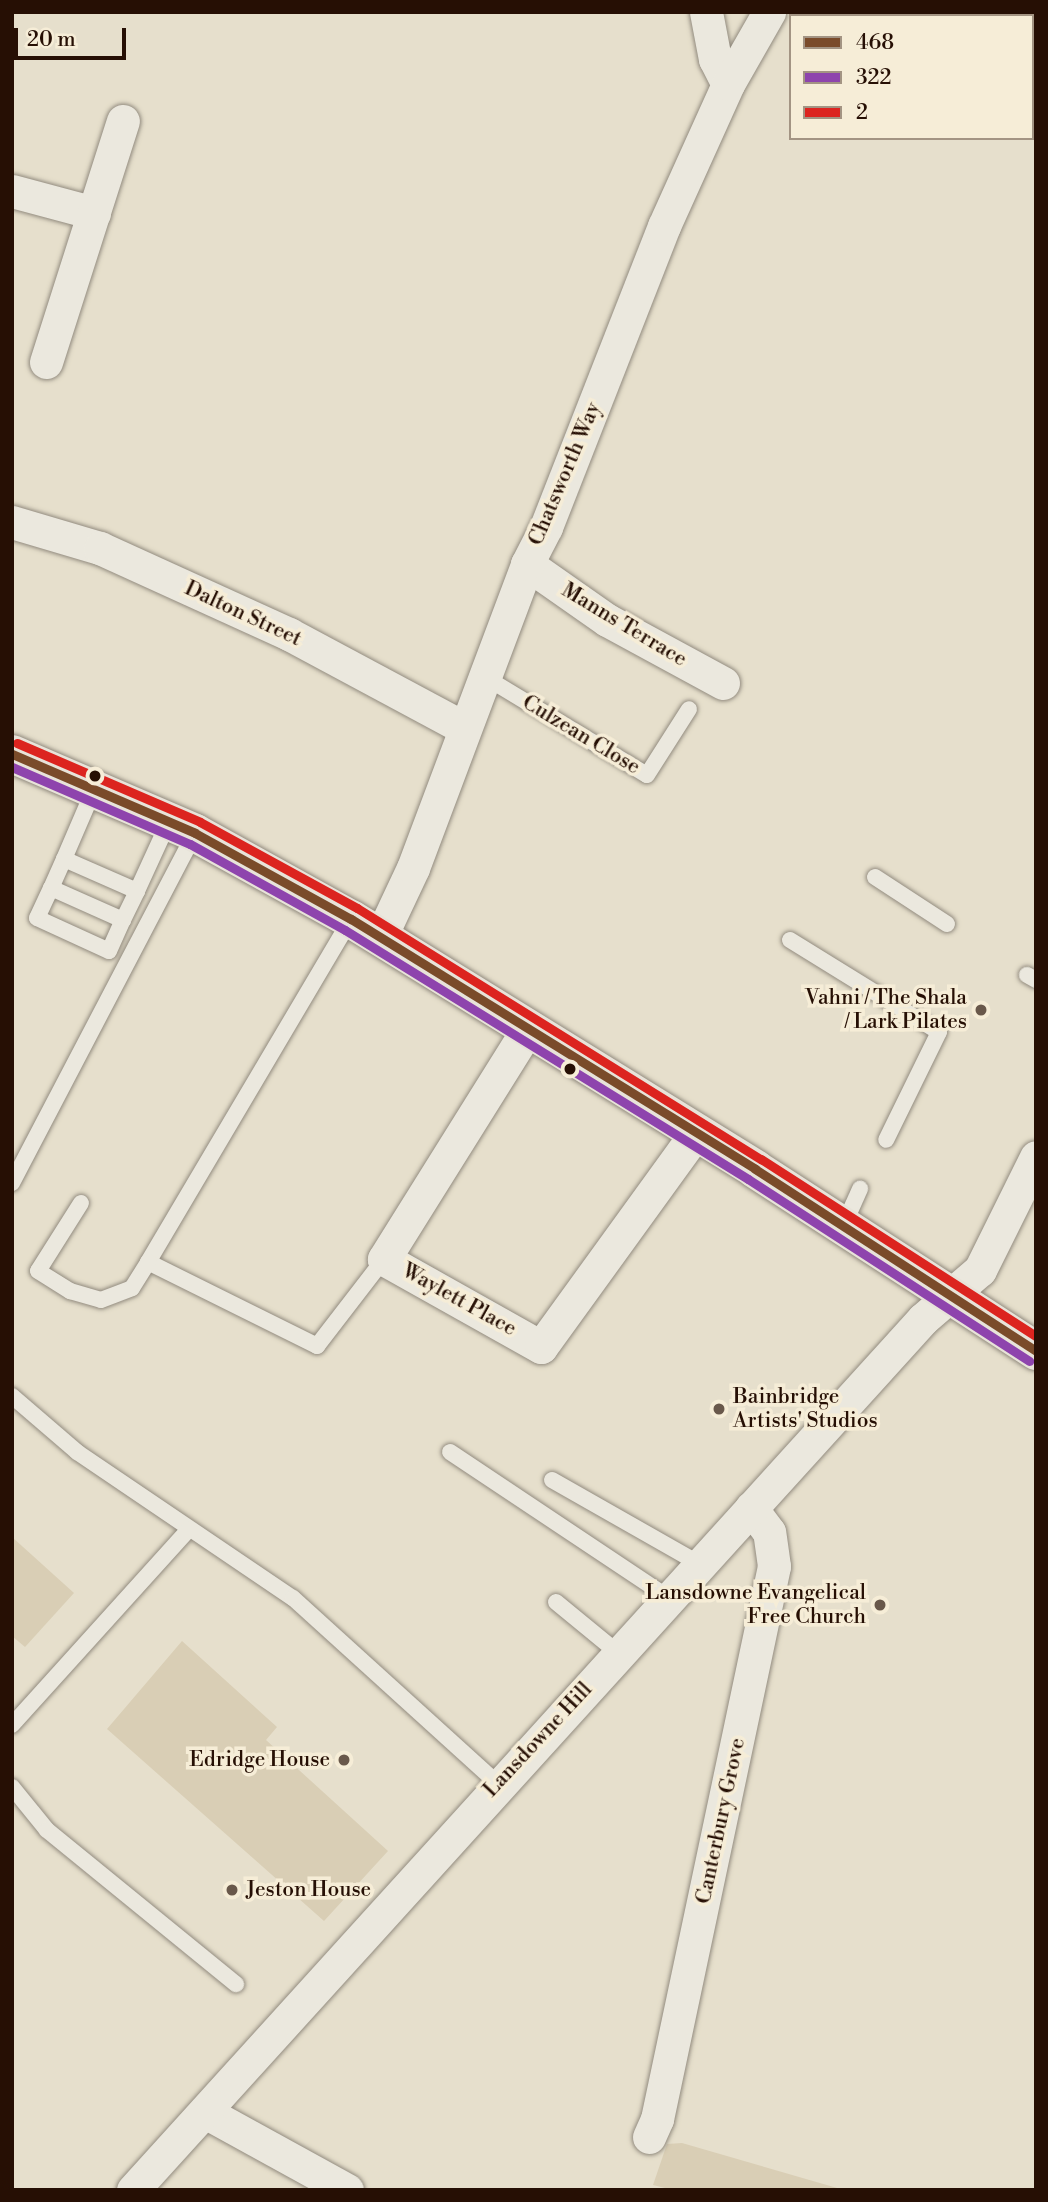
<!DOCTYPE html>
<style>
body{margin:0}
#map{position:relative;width:1048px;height:2202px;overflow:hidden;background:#e6dfcc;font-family:"Libre Bodoni",serif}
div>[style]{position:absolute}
.green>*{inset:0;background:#d9ceb5}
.roads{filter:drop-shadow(0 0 2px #928b7f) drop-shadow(0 0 2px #928b7f)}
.lane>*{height:16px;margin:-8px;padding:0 8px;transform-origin:8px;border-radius:8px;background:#ebe8de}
.street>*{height:33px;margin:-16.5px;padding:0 16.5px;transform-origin:16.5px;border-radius:16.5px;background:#ebe8de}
.primary>*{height:38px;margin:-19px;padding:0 19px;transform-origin:19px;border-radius:19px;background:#e8e3d9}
.bus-1>*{height:9px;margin:-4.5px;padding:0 4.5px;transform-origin:4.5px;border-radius:4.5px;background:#7a4b2a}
.bus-2>*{height:9px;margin:-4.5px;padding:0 4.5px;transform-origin:4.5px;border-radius:4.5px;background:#8e44ad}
.bus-3>*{height:9px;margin:-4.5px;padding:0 4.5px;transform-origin:4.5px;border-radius:4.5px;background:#dc241f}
.dots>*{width:19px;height:19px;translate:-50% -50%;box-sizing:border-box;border:4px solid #f6edd7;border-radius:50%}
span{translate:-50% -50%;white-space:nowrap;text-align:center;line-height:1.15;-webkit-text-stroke:7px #f6edd7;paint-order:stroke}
.street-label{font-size:21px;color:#260f04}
.poi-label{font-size:21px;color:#260f04}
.right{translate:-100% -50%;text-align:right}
.left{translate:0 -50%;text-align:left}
.frame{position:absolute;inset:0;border:14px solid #260f04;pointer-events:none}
.legend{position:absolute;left:789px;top:14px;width:245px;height:126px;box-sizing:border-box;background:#f6edd7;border:2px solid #a39483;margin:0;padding:9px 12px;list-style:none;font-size:21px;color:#260f04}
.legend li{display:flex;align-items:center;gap:14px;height:35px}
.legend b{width:35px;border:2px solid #a39483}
.scale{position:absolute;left:14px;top:28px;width:112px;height:32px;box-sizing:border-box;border:4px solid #260f04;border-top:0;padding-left:9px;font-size:21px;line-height:24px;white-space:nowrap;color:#260f04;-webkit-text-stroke:5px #f6edd7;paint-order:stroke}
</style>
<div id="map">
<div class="green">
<div style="clip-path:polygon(12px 1537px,74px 1593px,25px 1647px,12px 1636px)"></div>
<div style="clip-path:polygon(182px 1641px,277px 1727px,266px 1740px,388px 1851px,324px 1921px,107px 1729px)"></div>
<div style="clip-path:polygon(682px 2143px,844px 2190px,673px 2190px,653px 2185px,667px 2144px)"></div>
</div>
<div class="roads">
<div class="lane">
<div style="left:485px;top:677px;width:189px;rotate:31.2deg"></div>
<div style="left:647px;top:775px;width:78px;rotate:-57.5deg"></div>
<div style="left:95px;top:787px;width:78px;rotate:113.3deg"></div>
<div style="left:64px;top:859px;width:80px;rotate:23.7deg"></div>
<div style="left:137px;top:891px;width:77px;rotate:-65.4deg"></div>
<div style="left:64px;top:859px;width:32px;rotate:114deg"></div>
<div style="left:51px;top:888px;width:79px;rotate:24deg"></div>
<div style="left:123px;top:920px;width:32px;rotate:-64deg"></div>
<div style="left:875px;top:877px;width:86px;rotate:33.1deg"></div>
<div style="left:51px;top:888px;width:33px;rotate:115deg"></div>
<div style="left:37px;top:918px;width:79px;rotate:24.6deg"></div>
<div style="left:109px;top:951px;width:34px;rotate:-66deg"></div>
<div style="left:351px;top:919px;width:399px;rotate:120.6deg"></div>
<div style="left:148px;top:1262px;width:189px;rotate:26.4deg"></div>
<div style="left:317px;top:1346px;width:110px;rotate:-52.4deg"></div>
<div style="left:790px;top:940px;width:175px;rotate:31.7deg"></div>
<div style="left:939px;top:1032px;width:120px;rotate:116.1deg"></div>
<div style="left:1027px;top:975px;width:10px;rotate:29deg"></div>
<div style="left:12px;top:1183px;width:395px;rotate:-62.4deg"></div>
<div style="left:81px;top:1203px;width:80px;rotate:122.3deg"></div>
<div style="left:38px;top:1271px;width:38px;rotate:32deg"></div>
<div style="left:70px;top:1291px;width:32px;rotate:16deg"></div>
<div style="left:101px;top:1300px;width:33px;rotate:-21deg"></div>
<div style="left:132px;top:1288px;width:31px;rotate:-58deg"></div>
<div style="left:843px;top:1227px;width:42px;rotate:-65.9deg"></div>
<div style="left:12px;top:1396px;width:86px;rotate:40.7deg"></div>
<div style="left:77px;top:1452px;width:261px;rotate:34.1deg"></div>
<div style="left:293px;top:1598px;width:275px;rotate:42.2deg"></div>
<div style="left:450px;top:1452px;width:263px;rotate:33.7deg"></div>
<div style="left:552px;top:1480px;width:170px;rotate:29.6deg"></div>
<div style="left:556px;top:1602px;width:80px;rotate:39.4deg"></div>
<div style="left:12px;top:1725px;width:264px;rotate:-47.9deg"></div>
<div style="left:12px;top:1787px;width:55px;rotate:50.9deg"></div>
<div style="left:47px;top:1830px;width:244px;rotate:39.2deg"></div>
</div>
<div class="street">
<div style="left:706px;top:12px;width:48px;rotate:79.2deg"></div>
<div style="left:715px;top:59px;width:28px;rotate:63deg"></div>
<div style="left:12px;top:191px;width:85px;rotate:15deg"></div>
<div style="left:46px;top:362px;width:253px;rotate:-72.3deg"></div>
<div style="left:12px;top:522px;width:92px;rotate:16.5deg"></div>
<div style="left:100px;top:548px;width:208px;rotate:24.5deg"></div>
<div style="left:289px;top:634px;width:199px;rotate:28.2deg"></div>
<div style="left:527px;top:564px;width:98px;rotate:35deg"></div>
<div style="left:607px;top:620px;width:132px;rotate:28.5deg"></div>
<div style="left:381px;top:936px;width:75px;rotate:-64.8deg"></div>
<div style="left:413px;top:868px;width:325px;rotate:-69.4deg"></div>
<div style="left:527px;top:564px;width:42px;rotate:-62.8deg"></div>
<div style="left:546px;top:527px;width:323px;rotate:-68.6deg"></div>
<div style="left:664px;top:226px;width:156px;rotate:-65.7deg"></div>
<div style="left:728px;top:84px;width:83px;rotate:-60.3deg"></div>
<div style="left:529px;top:1027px;width:274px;rotate:122deg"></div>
<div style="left:384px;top:1259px;width:180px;rotate:29.3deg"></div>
<div style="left:541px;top:1347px;width:264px;rotate:-54.1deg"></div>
<div style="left:205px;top:2112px;width:162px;rotate:28.8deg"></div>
<div style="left:649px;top:2137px;width:20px;rotate:-66deg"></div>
<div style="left:657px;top:2119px;width:565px;rotate:-78.05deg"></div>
<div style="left:774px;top:1566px;width:34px;rotate:-98deg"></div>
<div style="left:769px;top:1532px;width:30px;rotate:-127deg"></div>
<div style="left:133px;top:2190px;width:1176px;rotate:-47.79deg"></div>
<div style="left:923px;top:1319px;width:75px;rotate:-40.7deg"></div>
<div style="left:980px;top:1270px;width:126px;rotate:-63.6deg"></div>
</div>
<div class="primary">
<div style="left:12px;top:754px;width:199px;rotate:23.3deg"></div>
<div style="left:195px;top:833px;width:178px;rotate:28.9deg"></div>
<div style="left:351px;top:919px;width:475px;rotate:31.7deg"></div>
<div style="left:755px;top:1169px;width:335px;rotate:32.9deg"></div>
</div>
</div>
<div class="bus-1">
<div style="left:12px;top:754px;width:199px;rotate:23.3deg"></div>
<div style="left:195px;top:833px;width:178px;rotate:28.9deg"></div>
<div style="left:351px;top:919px;width:475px;rotate:31.7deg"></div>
<div style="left:755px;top:1169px;width:335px;rotate:32.9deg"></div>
</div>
<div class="bus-2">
<div style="left:12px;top:767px;width:194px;rotate:23.4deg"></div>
<div style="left:190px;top:844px;width:177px;rotate:29deg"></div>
<div style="left:345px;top:930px;width:474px;rotate:31.7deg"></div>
<div style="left:748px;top:1179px;width:335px;rotate:32.9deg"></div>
</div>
<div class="bus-3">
<div style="left:17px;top:743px;width:199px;rotate:23.3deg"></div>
<div style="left:200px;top:822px;width:179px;rotate:28.7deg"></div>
<div style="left:357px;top:908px;width:476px;rotate:31.9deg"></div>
<div style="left:761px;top:1159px;width:327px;rotate:32.8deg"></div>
</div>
<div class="dots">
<div style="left:95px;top:776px;background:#260f04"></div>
<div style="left:981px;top:1010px;background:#69584a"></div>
<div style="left:570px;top:1069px;background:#260f04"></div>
<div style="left:719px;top:1409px;background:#69584a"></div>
<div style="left:880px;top:1605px;background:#69584a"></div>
<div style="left:344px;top:1760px;background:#69584a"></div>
<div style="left:232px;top:1890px;background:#69584a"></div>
</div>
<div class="street-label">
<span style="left:565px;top:474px;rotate:-67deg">Chatsworth Way</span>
<span style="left:243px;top:614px;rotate:25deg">Dalton Street</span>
<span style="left:624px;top:625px;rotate:31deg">Manns Terrace</span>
<span style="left:581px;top:735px;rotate:31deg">Culzean Close</span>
<span style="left:459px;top:1300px;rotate:29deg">Waylett Place</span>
<span style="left:538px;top:1740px;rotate:-47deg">Lansdowne Hill</span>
<span style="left:721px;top:1821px;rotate:-78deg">Canterbury Grove</span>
</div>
<div class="poi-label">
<span class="right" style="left:967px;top:1010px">Vahni / The Shala<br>/ Lark Pilates</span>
<span class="left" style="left:733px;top:1409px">Bainbridge<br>Artists' Studios</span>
<span class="right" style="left:866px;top:1605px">Lansdowne Evangelical<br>Free Church</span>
<span class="right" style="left:330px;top:1760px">Edridge House</span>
<span class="left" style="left:246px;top:1890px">Jeston House</span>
</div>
<div class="frame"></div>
<ul class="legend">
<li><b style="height:9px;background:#7a4b2a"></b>468</li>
<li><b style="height:9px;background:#8e44ad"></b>322</li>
<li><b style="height:9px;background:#dc241f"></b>2</li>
</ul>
<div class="scale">20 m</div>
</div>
